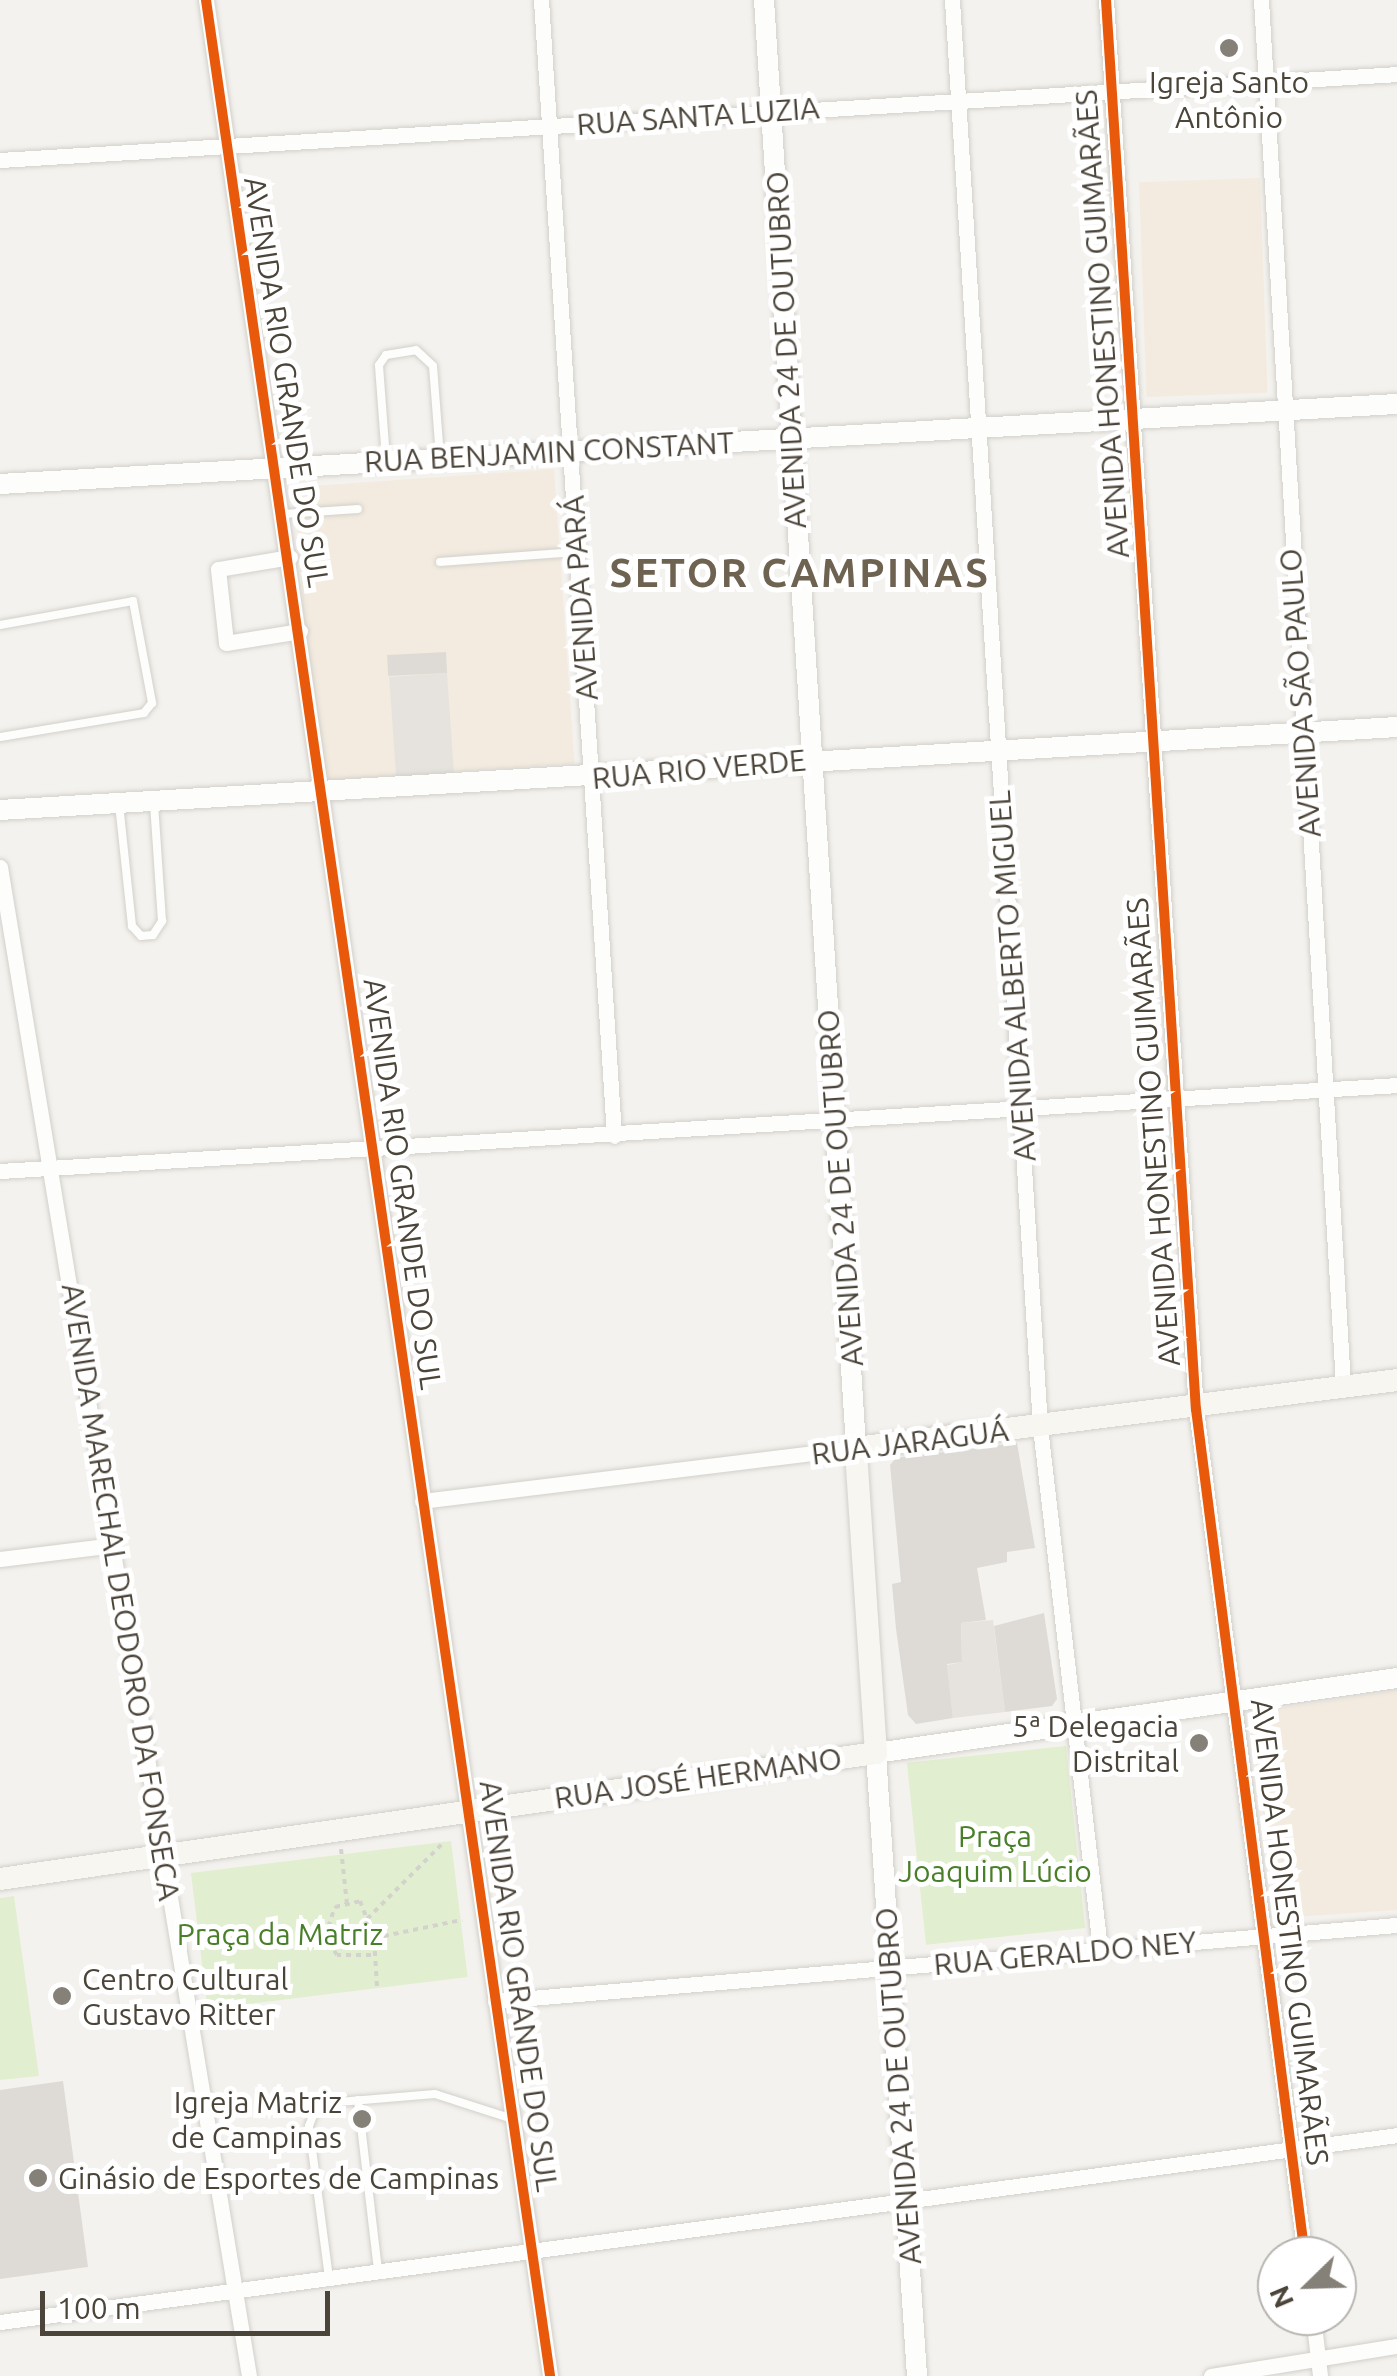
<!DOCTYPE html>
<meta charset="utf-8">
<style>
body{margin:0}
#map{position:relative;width:1397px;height:2376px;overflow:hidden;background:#f4f2ee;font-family:Ubuntu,sans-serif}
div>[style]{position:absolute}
.commercial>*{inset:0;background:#f3ebdf;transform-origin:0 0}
.green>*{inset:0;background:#e1eecf;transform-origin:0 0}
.parking>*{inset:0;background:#e6e3df;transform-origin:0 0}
.building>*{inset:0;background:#dedbd6;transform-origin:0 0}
.path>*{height:4px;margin-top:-2px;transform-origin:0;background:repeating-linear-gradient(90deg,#d3d2cc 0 5px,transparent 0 10px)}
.roads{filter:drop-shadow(0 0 2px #d2d0cb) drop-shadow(0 0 2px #d2d0cb)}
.service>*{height:8px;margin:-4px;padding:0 4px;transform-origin:4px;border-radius:4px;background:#fdfdfc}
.minor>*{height:15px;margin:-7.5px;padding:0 7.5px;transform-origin:7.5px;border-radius:7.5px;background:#fdfdfc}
.tertiary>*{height:20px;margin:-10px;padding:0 10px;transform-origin:10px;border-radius:10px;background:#fdfdfc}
.secondary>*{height:22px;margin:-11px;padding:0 11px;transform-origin:11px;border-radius:11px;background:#f7f6f1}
.cycleway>*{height:10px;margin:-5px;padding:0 5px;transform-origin:5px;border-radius:5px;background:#e8590c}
.dots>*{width:28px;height:28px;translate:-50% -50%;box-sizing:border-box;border:5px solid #fff;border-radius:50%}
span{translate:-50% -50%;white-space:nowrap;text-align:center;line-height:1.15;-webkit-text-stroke:10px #fff;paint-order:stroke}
.poi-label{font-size:30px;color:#4b4439}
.right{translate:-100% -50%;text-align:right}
.left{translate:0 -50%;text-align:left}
.street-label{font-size:30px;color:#4b4439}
.park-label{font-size:30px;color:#4a7f2a}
.district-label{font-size:40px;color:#6e6250;font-weight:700;letter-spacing:2.5px}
.north{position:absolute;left:1257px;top:2236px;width:100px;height:100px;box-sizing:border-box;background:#fff;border:2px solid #b7b4b0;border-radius:50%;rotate:247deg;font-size:28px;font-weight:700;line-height:40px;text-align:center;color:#4b4439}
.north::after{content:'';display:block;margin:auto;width:35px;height:45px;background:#868178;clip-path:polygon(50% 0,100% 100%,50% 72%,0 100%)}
.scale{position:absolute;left:40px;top:2291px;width:290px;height:45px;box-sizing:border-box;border:5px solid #4b4439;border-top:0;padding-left:12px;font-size:30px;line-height:35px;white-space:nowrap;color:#4b4439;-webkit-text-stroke:8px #fff;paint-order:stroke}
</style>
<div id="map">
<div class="commercial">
<div style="left:1260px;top:178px;width:215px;height:121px;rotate:88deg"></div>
<div style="left:554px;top:469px;width:295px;height:260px;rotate:86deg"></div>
<div style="clip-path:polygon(1397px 1690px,1397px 1910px,1279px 1918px,1248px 1713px)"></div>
</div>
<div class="green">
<div style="left:1066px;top:1746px;width:183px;height:160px;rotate:84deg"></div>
<div style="left:451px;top:1841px;width:137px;height:262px;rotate:83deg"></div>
<div style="clip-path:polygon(14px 1896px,39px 2076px,0 2080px,0 1898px)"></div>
</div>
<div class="parking">
<div style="left:447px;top:673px;width:101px;height:58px;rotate:86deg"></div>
<div style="clip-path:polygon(993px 1620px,1005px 1712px,953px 1718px,947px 1665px,962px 1662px,961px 1623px)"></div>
</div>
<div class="building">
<div style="left:446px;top:652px;width:21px;height:59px;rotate:87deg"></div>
<div style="clip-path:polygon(1017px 1443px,1035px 1548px,1007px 1552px,1007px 1562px,977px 1568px,986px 1620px,961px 1623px,962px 1662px,947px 1664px,953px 1718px,916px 1724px,908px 1715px,896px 1629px,892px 1584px,901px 1582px,890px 1465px,896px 1458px)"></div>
<div style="clip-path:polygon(1044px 1613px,1057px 1699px,1052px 1706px,1005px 1712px,994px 1626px)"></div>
<div style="clip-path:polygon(63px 2081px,88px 2267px,0 2279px,0 2090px)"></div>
</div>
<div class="path">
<div style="left:341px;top:1849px;width:55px;rotate:83.8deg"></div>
<div style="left:367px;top:1919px;width:107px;rotate:-45deg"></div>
<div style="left:371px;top:1955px;width:34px;rotate:180deg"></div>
<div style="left:337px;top:1955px;width:22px;rotate:-122deg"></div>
<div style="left:325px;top:1936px;width:31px;rotate:-71deg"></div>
<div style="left:335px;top:1907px;width:26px;rotate:-13deg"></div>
<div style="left:360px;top:1901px;width:40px;rotate:69deg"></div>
<div style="left:377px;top:1986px;width:48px;rotate:-93.6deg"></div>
<div style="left:374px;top:1938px;width:90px;rotate:-11.6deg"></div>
</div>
<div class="roads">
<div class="service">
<div style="left:386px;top:459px;width:94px;rotate:-94.3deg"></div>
<div style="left:379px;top:365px;width:12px;rotate:-55deg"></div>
<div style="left:386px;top:355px;width:30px;rotate:-9deg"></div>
<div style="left:416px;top:350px;width:23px;rotate:43deg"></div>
<div style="left:433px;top:366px;width:92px;rotate:85.6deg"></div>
<div style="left:284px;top:514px;width:74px;rotate:-3.9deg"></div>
<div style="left:440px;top:562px;width:136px;rotate:-4.2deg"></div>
<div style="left:0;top:625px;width:135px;rotate:-10.2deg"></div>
<div style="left:133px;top:601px;width:104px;rotate:79.4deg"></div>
<div style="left:152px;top:703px;width:13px;rotate:129deg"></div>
<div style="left:144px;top:713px;width:146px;rotate:170.5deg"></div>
<div style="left:119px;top:804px;width:123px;rotate:83.9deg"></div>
<div style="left:132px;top:926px;width:13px;rotate:48deg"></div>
<div style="left:141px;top:936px;width:12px;rotate:-5deg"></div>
<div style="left:153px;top:935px;width:17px;rotate:-57deg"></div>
<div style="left:162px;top:921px;width:118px;rotate:-93.9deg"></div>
<div style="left:358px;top:2100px;width:172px;rotate:83.3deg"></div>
<div style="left:329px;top:2278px;width:153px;rotate:-97.5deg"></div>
<div style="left:309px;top:2126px;width:14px;rotate:-69deg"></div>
<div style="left:314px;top:2113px;width:27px;rotate:-24deg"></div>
<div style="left:339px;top:2102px;width:96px;rotate:-4.8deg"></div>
<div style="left:435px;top:2094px;width:82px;rotate:17.8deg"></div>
</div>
<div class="minor">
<div style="left:206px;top:0;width:2401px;rotate:81.76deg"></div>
<div style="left:541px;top:0;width:1138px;rotate:86.32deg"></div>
<div style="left:952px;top:0;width:1430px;rotate:86.47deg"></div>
<div style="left:1040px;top:1427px;width:525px;rotate:83.44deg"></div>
<div style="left:1106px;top:0;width:1412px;rotate:86.35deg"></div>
<div style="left:1196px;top:1409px;width:854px;rotate:82.67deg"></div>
<div style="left:1261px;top:0;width:1388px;rotate:86.61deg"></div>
<div style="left:0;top:160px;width:1400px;rotate:-3.52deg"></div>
<div style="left:290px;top:557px;width:73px;rotate:170.5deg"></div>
<div style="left:218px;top:569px;width:74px;rotate:83.8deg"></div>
<div style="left:226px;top:643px;width:75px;rotate:-9.2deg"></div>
<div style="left:0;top:867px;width:1529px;rotate:80.63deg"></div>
<div style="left:0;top:1171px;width:1400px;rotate:-3.52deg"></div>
<div style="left:422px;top:1501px;width:437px;rotate:-7deg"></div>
<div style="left:0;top:1559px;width:115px;rotate:-7deg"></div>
<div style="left:495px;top:2001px;width:905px;rotate:-4.82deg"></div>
<div style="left:1313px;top:2316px;width:60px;rotate:83.3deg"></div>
<div style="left:0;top:2322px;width:1409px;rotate:-7.62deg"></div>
<div style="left:1211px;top:2376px;width:188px;rotate:-9.2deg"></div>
</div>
<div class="tertiary">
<div style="left:764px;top:0;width:1451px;rotate:86.36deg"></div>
<div style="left:0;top:484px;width:1399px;rotate:-3.28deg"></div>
<div style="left:0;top:810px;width:1399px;rotate:-3.4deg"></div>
<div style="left:917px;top:2376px;width:624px;rotate:-93.77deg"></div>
<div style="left:876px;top:1753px;width:526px;rotate:-8.19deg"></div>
</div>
<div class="secondary">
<div style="left:0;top:1879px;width:885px;rotate:-8.19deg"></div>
<div style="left:876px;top:1753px;width:306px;rotate:-93.8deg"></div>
<div style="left:856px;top:1448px;width:545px;rotate:-7.16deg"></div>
</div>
</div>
<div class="cycleway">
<div style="left:206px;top:0;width:2401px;rotate:81.76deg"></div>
<div style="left:1106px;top:0;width:1412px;rotate:86.35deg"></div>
<div style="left:1196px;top:1409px;width:854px;rotate:82.67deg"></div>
</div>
<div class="dots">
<div style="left:1229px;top:48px;background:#868178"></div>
<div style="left:1199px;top:1743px;background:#868178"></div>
<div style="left:62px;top:1996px;background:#868178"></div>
<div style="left:362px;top:2119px;background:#868178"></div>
<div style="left:38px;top:2178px;background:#868178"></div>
</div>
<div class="poi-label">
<span style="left:1229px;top:99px">Igreja Santo<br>Antônio</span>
<span class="right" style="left:1179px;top:1743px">5ª Delegacia<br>Distrital</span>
<span class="left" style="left:82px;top:1996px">Centro Cultural<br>Gustavo Ritter</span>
<span class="right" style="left:342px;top:2119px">Igreja Matriz<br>de Campinas</span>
<span class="left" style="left:58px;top:2178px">Ginásio de Esportes de Campinas</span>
</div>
<div class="street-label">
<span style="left:698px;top:116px;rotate:-4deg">RUA SANTA LUZIA</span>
<span style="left:1102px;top:324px;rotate:-94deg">AVENIDA HONESTINO GUIMARÃES</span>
<span style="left:786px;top:350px;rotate:-93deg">AVENIDA 24 DE OUTUBRO</span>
<span style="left:287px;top:382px;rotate:81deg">AVENIDA RIO GRANDE DO SUL</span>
<span style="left:549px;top:452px;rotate:-3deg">RUA BENJAMIN CONSTANT</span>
<span style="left:580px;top:598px;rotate:-94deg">AVENIDA PARÁ</span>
<span style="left:1300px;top:693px;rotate:-94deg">AVENIDA SÃO PAULO</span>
<span style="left:699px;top:769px;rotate:-5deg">RUA RIO VERDE</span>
<span style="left:1012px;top:976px;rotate:-94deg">AVENIDA ALBERTO MIGUEL</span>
<span style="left:1153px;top:1132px;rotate:-94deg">AVENIDA HONESTINO GUIMARÃES</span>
<span style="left:403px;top:1184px;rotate:82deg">AVENIDA RIO GRANDE DO SUL</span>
<span style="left:840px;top:1188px;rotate:-94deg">AVENIDA 24 DE OUTUBRO</span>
<span style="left:910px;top:1442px;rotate:-7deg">RUA JARAGUÁ</span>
<span style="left:121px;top:1592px;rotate:81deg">AVENIDA MARECHAL DEODORO DA FONSECA</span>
<span style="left:698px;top:1778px;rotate:-8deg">RUA JOSÉ HERMANO</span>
<span style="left:1290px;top:1932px;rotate:83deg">AVENIDA HONESTINO GUIMARÃES</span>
<span style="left:1065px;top:1953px;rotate:-5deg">RUA GERALDO NEY</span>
<span style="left:519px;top:1986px;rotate:82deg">AVENIDA RIO GRANDE DO SUL</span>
<span style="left:898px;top:2086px;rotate:-94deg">AVENIDA 24 DE OUTUBRO</span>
</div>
<div class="park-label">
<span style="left:995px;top:1853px">Praça<br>Joaquim Lúcio</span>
<span style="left:280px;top:1934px">Praça da Matriz</span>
</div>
<div class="district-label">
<span style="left:800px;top:573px">SETOR CAMPINAS</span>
</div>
<div class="north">N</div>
<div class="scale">100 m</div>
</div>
